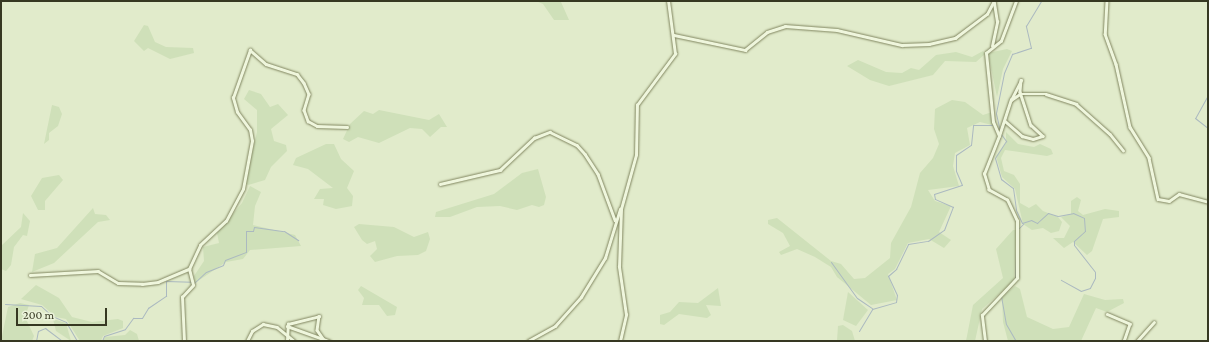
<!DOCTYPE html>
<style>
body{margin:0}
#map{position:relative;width:1209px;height:342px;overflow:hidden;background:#e1ebcb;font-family:"Crimson Pro",serif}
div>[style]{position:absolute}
.farmland>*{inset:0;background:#cfe0b9}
.stream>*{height:1px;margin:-0.5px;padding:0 0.5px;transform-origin:0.5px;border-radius:0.5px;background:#abb9c0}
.roads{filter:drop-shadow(0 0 1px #818660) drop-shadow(0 0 1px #818660)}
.street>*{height:2.5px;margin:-1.25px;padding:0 1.25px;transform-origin:1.25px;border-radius:1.25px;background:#eff6dd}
span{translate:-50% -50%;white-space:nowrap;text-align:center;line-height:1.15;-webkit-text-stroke:3.5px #ebf3da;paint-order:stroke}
.frame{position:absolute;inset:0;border:2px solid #363822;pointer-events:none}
.scale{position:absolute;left:16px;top:308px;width:91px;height:18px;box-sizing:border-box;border:2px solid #363822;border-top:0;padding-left:5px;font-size:12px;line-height:14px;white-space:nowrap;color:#363822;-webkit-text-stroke:3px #ebf3da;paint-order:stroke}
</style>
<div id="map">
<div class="farmland">
<div style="clip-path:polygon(536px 1px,561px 2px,569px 20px,554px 20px,543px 4px)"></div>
<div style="clip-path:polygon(144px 25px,148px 26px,155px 42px,166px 47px,193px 48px,194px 53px,170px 59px,148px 48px,144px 51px,134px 41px)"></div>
<div style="clip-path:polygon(1007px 49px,1012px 51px,1003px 69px,997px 97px,988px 53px)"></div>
<div style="clip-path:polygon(983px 51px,985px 54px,976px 62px,945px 61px,933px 75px,889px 86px,870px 80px,847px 66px,858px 60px,886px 72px,902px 73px,911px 68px,919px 70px,936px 55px,956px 52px,972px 57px)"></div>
<div style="clip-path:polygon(249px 90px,261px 94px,270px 107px,278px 104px,288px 115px,271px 129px,274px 141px,286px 145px,287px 151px,271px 167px,265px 180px,248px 185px,245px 183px,257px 132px,257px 110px,244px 99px)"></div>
<div style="clip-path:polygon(952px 100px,965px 102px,983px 115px,992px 112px,992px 125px,980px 122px,967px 128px,970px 145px,955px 153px,953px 166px,959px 186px,928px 190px,935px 201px,951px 206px,939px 232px,951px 240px,944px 248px,929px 239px,908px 243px,895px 269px,888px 274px,897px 300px,871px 305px,837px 277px,831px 267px,815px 257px,797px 249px,781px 255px,779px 252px,790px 246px,783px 233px,768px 224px,768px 220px,777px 218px,831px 261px,841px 264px,854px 279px,865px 278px,890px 258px,891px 243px,911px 207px,920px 173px,933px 158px,939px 144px,934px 129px,935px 109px)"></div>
<div style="clip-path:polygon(52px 105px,59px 107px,62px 114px,58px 126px,49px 133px,49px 140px,44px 144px)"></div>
<div style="clip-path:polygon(379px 110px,429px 120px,439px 114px,447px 127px,441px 127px,430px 137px,422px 129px,410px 128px,379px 143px,358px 137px,349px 142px,343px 139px,350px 124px,364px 111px,373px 114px)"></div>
<div style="clip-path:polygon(1006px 132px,1018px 144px,1034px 147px,1040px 144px,1051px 149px,1053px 154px,1047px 156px,1005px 150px,1001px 158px,1004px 171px,1014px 175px,1020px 184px,1020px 203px,1029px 208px,1036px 204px,1043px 211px,1058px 217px,1062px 222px,1059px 231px,1051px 233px,1043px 228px,1032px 230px,1023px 224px,1015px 189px,1002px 177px,996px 156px,1006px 143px)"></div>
<div style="clip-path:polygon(326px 144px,334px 144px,341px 159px,354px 171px,347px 188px,353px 196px,352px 206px,336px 209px,323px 205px,324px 199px,314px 199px,320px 189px,333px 188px,308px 169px,293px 165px,296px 158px)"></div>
<div style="clip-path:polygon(538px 169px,546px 197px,544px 205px,539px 207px,532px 205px,517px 210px,500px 206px,477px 207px,450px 217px,435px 217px,436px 212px,494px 194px,522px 173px)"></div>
<div style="clip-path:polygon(59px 175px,63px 180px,45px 201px,45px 210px,38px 210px,31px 196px,42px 178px)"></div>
<div style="clip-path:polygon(250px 186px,261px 192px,255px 206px,253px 225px,295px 235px,301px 246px,250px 250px,243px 259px,226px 262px,195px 283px,194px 276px,204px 261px,203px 247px,219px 243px,217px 233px,242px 203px)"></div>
<div style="clip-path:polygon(1077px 197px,1081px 200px,1078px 211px,1083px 215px,1105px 209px,1119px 211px,1119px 217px,1103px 219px,1092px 251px,1087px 255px,1073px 242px,1064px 248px,1053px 238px,1064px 238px,1070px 226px,1061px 217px,1071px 214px,1071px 201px)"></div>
<div style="clip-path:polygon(93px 208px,95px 214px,106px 215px,110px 220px,98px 222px,54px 263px,32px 272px,35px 254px,57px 248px)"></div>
<div style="clip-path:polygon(23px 213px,30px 221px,27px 236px,23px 235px,14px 247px,11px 265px,6px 271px,1px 269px,1px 246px,21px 227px)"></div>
<div style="clip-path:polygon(359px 224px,394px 227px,414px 237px,428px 232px,430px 239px,426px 251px,418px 255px,397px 256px,375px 262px,370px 256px,377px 249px,375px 241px,367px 244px,362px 240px,354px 227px)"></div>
<div style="clip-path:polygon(1013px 230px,1016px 230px,1014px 281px,982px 309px,975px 341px,966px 341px,973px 305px,1003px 278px,996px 249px)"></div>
<div style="clip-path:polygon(36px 285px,59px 298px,72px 317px,92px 322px,118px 319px,123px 321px,123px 328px,103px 336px,101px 341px,80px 341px,66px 319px,56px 317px,42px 305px,21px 299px)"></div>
<div style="clip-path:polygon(361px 286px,397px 307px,395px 315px,387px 316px,379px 305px,362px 305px,364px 298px,358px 290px)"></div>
<div style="clip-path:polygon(1015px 286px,1020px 289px,1027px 317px,1053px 329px,1069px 327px,1084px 294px,1105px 300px,1123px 299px,1124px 303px,1107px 312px,1096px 308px,1081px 341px,1008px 341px,1003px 322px,1002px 297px)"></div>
<div style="clip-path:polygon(718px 288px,721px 306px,706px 305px,711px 315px,707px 318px,679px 314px,664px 325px,660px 324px,660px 315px,670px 312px,679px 302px,698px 303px)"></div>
<div style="clip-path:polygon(848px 292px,868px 310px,856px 326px,843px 320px)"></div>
<div style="clip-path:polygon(20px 303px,29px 305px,25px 317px,34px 336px,32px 341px,1px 341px,8px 307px)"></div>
<div style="clip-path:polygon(53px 319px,66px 323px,71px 341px,56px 331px)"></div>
<div style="clip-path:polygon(843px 325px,852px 331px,855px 341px,837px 341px,838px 326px)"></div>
<div style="clip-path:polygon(130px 330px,137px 334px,139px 341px,103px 341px,105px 337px,125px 335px)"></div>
</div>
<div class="stream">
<div style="left:1208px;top:95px;width:26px;rotate:119deg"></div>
<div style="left:1195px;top:118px;width:16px;rotate:38deg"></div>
<div style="left:1000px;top:131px;width:18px;rotate:-103deg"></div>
<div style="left:996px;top:113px;width:41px;rotate:-78.7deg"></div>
<div style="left:1004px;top:73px;width:21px;rotate:-67deg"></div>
<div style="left:1012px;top:54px;width:20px;rotate:-18deg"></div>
<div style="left:1031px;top:48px;width:23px;rotate:-103deg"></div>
<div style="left:1026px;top:26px;width:29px;rotate:-59deg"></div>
<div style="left:1001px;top:134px;width:9px;rotate:54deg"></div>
<div style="left:1006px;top:141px;width:20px;rotate:123deg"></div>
<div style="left:995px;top:158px;width:22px;rotate:74deg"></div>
<div style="left:1001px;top:179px;width:15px;rotate:37deg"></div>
<div style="left:1013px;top:188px;width:22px;rotate:82deg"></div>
<div style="left:1016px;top:210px;width:14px;rotate:65deg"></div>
<div style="left:1022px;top:223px;width:9px;rotate:-18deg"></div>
<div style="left:1031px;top:220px;width:7px;rotate:27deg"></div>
<div style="left:1037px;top:223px;width:15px;rotate:-42deg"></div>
<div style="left:1048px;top:213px;width:10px;rotate:17deg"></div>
<div style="left:1058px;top:216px;width:15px;rotate:-11deg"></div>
<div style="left:1073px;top:213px;width:12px;rotate:24deg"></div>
<div style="left:1084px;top:218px;width:13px;rotate:86deg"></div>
<div style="left:1085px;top:231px;width:15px;rotate:138deg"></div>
<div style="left:1074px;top:241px;width:4px;rotate:90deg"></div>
<div style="left:1074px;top:245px;width:34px;rotate:52deg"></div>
<div style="left:1095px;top:272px;width:6px;rotate:90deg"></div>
<div style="left:1095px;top:278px;width:11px;rotate:117deg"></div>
<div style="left:1090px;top:288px;width:9px;rotate:162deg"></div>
<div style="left:1081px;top:291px;width:23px;rotate:-151deg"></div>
<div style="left:1019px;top:228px;width:6px;rotate:-45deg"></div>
<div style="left:831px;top:262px;width:44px;rotate:54.2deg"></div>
<div style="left:857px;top:298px;width:18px;rotate:34deg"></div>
<div style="left:1015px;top:280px;width:33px;rotate:-88deg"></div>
<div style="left:194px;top:283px;width:16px;rotate:-43deg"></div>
<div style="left:206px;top:272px;width:18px;rotate:-22deg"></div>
<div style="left:223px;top:265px;width:5px;rotate:-68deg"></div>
<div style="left:225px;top:260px;width:22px;rotate:-21deg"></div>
<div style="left:246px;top:252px;width:21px;rotate:-90deg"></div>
<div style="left:246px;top:231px;width:7px"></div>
<div style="left:253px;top:231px;width:4px;rotate:-76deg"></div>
<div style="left:254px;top:227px;width:30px;rotate:8deg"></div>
<div style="left:284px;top:231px;width:17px;rotate:33deg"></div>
<div style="left:1001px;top:296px;width:28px;rotate:80deg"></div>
<div style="left:1006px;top:324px;width:20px;rotate:60deg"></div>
<div style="left:5px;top:304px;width:36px;rotate:3deg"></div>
<div style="left:41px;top:306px;width:15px;rotate:42deg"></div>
<div style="left:52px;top:316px;width:15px;rotate:23deg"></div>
<div style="left:66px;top:322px;width:22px;rotate:60deg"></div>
<div style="left:859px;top:331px;width:26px;rotate:-59deg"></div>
<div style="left:872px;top:309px;width:25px;rotate:-16deg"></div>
<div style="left:896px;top:302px;width:7px;rotate:-82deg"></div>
<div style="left:897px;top:295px;width:21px;rotate:-115deg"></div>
<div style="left:888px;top:276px;width:11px;rotate:-41deg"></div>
<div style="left:896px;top:269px;width:28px;rotate:-64deg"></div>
<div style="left:908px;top:244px;width:20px;rotate:-9deg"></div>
<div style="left:928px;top:241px;width:19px;rotate:-35deg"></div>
<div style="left:944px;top:230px;width:25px;rotate:-69deg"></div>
<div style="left:953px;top:207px;width:20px;rotate:-156deg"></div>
<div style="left:935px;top:199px;width:5px;rotate:-101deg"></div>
<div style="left:934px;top:194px;width:29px;rotate:-18deg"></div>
<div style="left:962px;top:185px;width:15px;rotate:-113deg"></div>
<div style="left:956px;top:171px;width:16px;rotate:-90deg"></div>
<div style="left:956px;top:155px;width:18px;rotate:-34deg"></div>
<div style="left:971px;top:145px;width:20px;rotate:-84deg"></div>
<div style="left:973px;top:125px;width:19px"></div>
<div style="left:36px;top:341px;width:10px;rotate:-79deg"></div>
<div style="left:38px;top:331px;width:8px;rotate:-23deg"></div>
<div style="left:45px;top:328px;width:21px;rotate:37deg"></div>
<div style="left:102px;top:341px;width:5px;rotate:-68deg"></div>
<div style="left:104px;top:336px;width:22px;rotate:-18deg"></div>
<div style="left:125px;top:329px;width:14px;rotate:-54deg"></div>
<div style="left:133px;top:318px;width:9px"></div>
<div style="left:142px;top:318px;width:12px;rotate:-59deg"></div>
<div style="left:148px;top:308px;width:22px;rotate:-34deg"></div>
<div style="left:166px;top:296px;width:15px;rotate:-90deg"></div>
<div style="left:166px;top:281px;width:25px;rotate:2deg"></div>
</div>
<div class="roads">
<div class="street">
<div style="left:1107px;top:1px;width:33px;rotate:93deg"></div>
<div style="left:1105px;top:34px;width:32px;rotate:70deg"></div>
<div style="left:1116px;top:64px;width:65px;rotate:77.5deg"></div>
<div style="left:1130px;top:127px;width:36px;rotate:58deg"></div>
<div style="left:1149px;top:158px;width:42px;rotate:77.6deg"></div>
<div style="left:1158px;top:199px;width:11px;rotate:10deg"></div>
<div style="left:1169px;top:201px;width:12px;rotate:-35deg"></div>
<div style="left:1179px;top:194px;width:30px;rotate:15deg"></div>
<div style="left:674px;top:35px;width:73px;rotate:11.9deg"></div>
<div style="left:745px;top:50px;width:28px;rotate:-39deg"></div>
<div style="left:767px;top:32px;width:19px;rotate:-18deg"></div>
<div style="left:785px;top:26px;width:52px;rotate:4.4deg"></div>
<div style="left:837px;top:30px;width:67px;rotate:13deg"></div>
<div style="left:902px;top:45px;width:27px;rotate:-2deg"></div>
<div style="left:929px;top:44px;width:27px;rotate:-13deg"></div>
<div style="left:955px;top:38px;width:40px;rotate:-37deg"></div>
<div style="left:987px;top:14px;width:15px;rotate:-62deg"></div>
<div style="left:992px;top:46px;width:25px;rotate:-78deg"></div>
<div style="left:997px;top:22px;width:19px;rotate:-99deg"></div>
<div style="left:250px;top:50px;width:21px;rotate:41deg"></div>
<div style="left:266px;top:64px;width:33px;rotate:18deg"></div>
<div style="left:297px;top:74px;width:11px;rotate:52deg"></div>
<div style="left:304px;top:83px;width:12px;rotate:66deg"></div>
<div style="left:309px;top:94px;width:17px;rotate:107deg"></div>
<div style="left:304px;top:110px;width:12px;rotate:70deg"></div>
<div style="left:308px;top:121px;width:10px;rotate:29deg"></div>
<div style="left:317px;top:126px;width:30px;rotate:2deg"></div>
<div style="left:1011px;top:100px;width:22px;rotate:-63deg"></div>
<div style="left:1021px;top:80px;width:12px;rotate:95deg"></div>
<div style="left:1020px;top:92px;width:35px;rotate:72deg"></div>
<div style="left:1031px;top:125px;width:16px;rotate:43deg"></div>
<div style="left:1005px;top:121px;width:23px;rotate:41deg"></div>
<div style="left:1022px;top:136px;width:11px;rotate:15deg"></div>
<div style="left:1033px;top:139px;width:10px;rotate:-17deg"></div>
<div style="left:999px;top:136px;width:38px;rotate:-72deg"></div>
<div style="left:1011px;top:100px;width:11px;rotate:-34deg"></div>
<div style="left:1020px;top:94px;width:26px"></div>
<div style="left:1046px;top:94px;width:32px;rotate:18deg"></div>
<div style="left:1076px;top:104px;width:45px;rotate:41.4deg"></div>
<div style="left:1110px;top:134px;width:21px;rotate:51deg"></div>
<div style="left:440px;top:184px;width:62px;rotate:-13.1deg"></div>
<div style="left:500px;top:170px;width:47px;rotate:-43.3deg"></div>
<div style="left:534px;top:138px;width:17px;rotate:-21deg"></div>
<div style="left:550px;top:132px;width:30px;rotate:26deg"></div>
<div style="left:577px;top:145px;width:12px;rotate:48deg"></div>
<div style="left:585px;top:154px;width:24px;rotate:57deg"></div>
<div style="left:598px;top:174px;width:49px;rotate:69.7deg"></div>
<div style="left:30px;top:275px;width:68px;rotate:-3.4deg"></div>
<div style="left:98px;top:271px;width:23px;rotate:31deg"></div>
<div style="left:118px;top:283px;width:24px;rotate:2deg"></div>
<div style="left:142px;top:284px;width:16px;rotate:-7deg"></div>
<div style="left:158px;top:282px;width:34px;rotate:-23deg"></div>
<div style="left:189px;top:269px;width:26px;rotate:-65deg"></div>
<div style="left:200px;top:245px;width:35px;rotate:-43deg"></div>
<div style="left:226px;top:221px;width:36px;rotate:-62deg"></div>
<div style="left:243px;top:189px;width:49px;rotate:-79.4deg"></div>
<div style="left:252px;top:141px;width:11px;rotate:-100deg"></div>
<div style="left:250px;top:130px;width:22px;rotate:-126deg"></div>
<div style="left:237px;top:112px;width:15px;rotate:-106deg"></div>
<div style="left:233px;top:98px;width:51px;rotate:-70.5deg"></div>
<div style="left:1107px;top:314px;width:25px;rotate:23deg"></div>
<div style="left:1130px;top:324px;width:18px;rotate:109deg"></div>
<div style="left:287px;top:326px;width:45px;rotate:19.7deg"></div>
<div style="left:184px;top:341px;width:44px;rotate:-92.6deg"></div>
<div style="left:182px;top:297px;width:16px;rotate:-47deg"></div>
<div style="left:193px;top:285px;width:16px;rotate:-104deg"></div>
<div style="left:247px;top:341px;width:11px;rotate:-63deg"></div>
<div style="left:252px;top:331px;width:13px;rotate:-32deg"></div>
<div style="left:263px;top:324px;width:14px;rotate:12deg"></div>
<div style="left:277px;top:327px;width:22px;rotate:39deg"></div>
<div style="left:287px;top:341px;width:17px;rotate:-87deg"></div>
<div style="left:288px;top:324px;width:32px;rotate:-14deg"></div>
<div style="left:319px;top:316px;width:14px;rotate:98deg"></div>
<div style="left:317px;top:330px;width:12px;rotate:55deg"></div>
<div style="left:528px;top:341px;width:31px;rotate:-29deg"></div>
<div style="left:555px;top:326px;width:39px;rotate:-48deg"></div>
<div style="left:581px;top:297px;width:46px;rotate:-58.4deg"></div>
<div style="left:605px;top:258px;width:51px;rotate:-73deg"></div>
<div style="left:620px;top:341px;width:27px;rotate:-77deg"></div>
<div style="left:626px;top:315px;width:49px;rotate:-98.3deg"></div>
<div style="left:619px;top:267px;width:58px;rotate:-88deg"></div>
<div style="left:621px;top:209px;width:56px;rotate:-74.5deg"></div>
<div style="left:636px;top:155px;width:50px;rotate:-88.9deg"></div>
<div style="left:637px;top:105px;width:64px;rotate:-53.3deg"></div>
<div style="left:675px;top:54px;width:53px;rotate:-97.5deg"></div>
<div style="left:985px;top:341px;width:26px;rotate:-97deg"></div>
<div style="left:982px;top:315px;width:51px;rotate:-46.6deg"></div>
<div style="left:1017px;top:278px;width:57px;rotate:-90deg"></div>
<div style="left:1017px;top:221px;width:23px;rotate:-115deg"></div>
<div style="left:1007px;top:200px;width:21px;rotate:-151deg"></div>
<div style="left:989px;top:190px;width:17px;rotate:-107deg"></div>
<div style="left:984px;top:174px;width:41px;rotate:-68.5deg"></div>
<div style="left:999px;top:136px;width:15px;rotate:-113deg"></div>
<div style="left:993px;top:122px;width:69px;rotate:-95.8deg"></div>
<div style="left:986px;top:53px;width:19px;rotate:-39deg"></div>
<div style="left:1001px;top:41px;width:43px;rotate:-69.4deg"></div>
<div style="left:1137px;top:341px;width:25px;rotate:-48deg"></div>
</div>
</div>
<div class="frame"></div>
<div class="scale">200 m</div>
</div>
